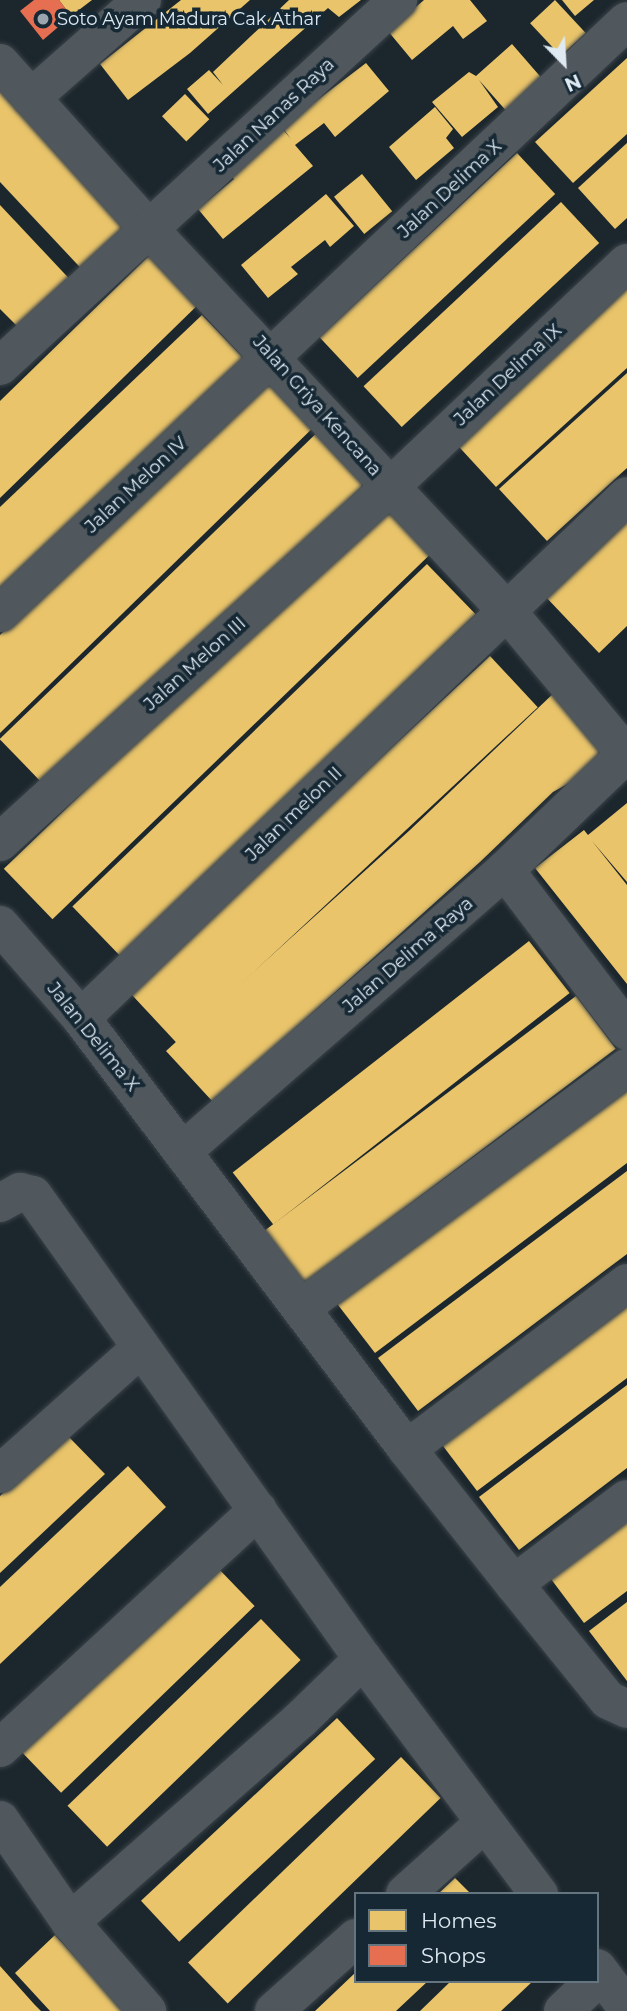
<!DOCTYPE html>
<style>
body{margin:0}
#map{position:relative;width:627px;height:2011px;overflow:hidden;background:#1c272d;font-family:Montserrat,sans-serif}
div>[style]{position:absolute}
.homes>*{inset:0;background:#e9c46a;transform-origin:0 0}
.shops>*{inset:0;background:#e76f51}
.roads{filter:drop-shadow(0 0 2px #3b4349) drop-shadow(0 0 2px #3b4349)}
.minor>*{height:38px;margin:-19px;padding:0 19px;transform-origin:19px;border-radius:19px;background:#50585d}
.dots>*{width:19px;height:19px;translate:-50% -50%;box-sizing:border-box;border:4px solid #152834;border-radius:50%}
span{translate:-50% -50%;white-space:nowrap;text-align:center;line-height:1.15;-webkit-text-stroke:7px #152834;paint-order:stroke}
.poi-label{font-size:18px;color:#dee9f2}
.left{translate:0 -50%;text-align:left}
.street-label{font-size:18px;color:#dee9f2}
.legend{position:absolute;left:354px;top:1892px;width:245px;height:91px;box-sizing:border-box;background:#152834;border:2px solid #657580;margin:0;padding:9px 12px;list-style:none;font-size:21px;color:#dee9f2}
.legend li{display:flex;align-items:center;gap:14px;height:35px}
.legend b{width:35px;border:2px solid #657580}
.north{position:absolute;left:529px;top:28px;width:70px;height:70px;-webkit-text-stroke:5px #152834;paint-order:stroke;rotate:156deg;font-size:19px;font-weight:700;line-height:28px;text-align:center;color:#dee9f2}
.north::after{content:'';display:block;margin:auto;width:24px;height:32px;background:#dee9f2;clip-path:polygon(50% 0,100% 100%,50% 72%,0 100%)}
</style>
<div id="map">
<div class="homes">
<div style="clip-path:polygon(59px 0,92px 0,71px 16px)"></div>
<div style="clip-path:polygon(181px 0,250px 0,190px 53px,128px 100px,100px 64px)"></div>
<div style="clip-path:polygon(289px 0,361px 0,339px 17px,328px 8px,208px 114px,187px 89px,209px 70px,223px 85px,213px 72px)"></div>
<div style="clip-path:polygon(424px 0,470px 0,487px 21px,463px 39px,453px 26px,412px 60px,388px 31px)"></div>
<div style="left:555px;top:0;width:45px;height:34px;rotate:47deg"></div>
<div style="clip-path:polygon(562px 0,594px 0,575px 16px)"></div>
<div style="clip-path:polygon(512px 44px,545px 82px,509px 114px,479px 80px,498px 107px,462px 137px,432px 102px,469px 72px,476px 76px)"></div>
<div style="clip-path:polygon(627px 58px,627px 134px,573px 183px,535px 142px)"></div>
<div style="clip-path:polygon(366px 63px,389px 91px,335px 137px,324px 123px,295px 145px,313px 166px,223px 239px,198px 209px,234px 179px,230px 175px,279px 125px,291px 139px,282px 127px)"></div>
<div style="clip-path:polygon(0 78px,143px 231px,91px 279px,0 182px)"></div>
<div style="left:185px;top:94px;width:35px;height:32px;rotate:46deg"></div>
<div style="clip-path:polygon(435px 107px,453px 129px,446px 138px,454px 148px,416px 180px,389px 147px)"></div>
<div style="clip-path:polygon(627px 143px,627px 218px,615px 229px,578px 188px)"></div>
<div style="left:517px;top:153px;width:56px;height:270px;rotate:47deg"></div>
<div style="left:362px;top:174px;width:48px;height:36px;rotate:51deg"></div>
<div style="clip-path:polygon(326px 194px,354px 226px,330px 247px,325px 240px,291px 267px,298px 274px,268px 298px,241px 265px)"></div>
<div style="left:561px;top:202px;width:56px;height:270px;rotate:47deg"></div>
<div style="clip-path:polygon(0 205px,78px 288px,28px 337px,0 309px)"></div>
<div style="clip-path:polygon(160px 245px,209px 294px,0 498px,0 401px)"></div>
<div style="clip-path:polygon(627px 274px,627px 368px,496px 487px,449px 436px)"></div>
<div style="clip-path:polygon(202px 315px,250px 365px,0 604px,0 507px)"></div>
<div style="clip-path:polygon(275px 367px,324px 417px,0 733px,0 635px)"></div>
<div style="clip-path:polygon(627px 373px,627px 468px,547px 541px,499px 489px)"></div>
<div style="left:327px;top:423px;width:70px;height:455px;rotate:46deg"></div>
<div style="left:393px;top:493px;width:70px;height:541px;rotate:46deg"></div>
<div style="clip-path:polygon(627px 516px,627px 626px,599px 653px,544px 595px)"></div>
<div style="left:427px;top:564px;width:70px;height:493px;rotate:46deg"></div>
<div style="left:490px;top:656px;width:70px;height:493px;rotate:47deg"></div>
<div style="clip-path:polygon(557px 690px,612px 759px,553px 792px,480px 862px,213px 1102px,166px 1051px,410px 830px)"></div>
<div style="clip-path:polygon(627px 803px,627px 882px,592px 841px,627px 885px,627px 984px,535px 868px,584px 830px,588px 835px)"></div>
<div style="left:529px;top:941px;width:66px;height:376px;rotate:52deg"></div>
<div style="left:576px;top:996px;width:66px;height:398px;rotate:53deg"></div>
<div style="clip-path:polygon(627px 1080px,627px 1163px,375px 1353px,335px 1301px)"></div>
<div style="clip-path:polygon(627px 1171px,627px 1254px,418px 1411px,378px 1358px)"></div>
<div style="clip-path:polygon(627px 1296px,627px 1378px,477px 1491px,437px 1438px)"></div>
<div style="clip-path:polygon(627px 1385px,627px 1468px,519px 1550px,479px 1497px)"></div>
<div style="clip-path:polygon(66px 1434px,105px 1474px,0 1573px,0 1496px)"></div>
<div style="clip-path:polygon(128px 1466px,166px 1507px,0 1664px,0 1587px)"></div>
<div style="clip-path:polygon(627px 1508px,627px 1591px,584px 1623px,545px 1571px)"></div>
<div style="left:215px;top:1565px;width:57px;height:269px;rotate:46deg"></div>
<div style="clip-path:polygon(627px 1602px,627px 1681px,589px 1631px)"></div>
<div style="left:261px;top:1619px;width:57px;height:269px;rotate:46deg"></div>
<div style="left:337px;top:1718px;width:56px;height:268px;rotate:47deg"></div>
<div style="left:401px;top:1757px;width:57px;height:296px;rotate:46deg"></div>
<div style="clip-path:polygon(455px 1878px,471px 1894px,438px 1894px)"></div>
<div style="clip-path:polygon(55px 1935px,125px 2011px,50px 2011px,15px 1973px)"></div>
<div style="clip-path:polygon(0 1966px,34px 2004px,41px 2011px,0 2011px)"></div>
<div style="clip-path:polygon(356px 1972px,356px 1981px,428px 1981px,396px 2011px,315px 2011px)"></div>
<div style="clip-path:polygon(451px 1981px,533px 1981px,501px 2011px,420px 2011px)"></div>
</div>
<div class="shops">
<div style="clip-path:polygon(34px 0,59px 0,71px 16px,43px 40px,20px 11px)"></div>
</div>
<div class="roads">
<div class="minor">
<div style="left:0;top:63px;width:224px;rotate:48.1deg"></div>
<div style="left:150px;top:230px;width:521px;rotate:46.87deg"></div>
<div style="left:506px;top:610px;width:189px;rotate:50.2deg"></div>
<div style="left:31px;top:98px;width:148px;rotate:-41.4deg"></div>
<div style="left:0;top:366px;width:541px;rotate:-42.6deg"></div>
<div style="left:0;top:613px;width:862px;rotate:-43.36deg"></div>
<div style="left:0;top:842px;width:527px;rotate:-42.31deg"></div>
<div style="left:390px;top:487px;width:326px;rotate:-43.4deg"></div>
<div style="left:505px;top:870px;width:202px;rotate:52.8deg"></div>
<div style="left:0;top:925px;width:123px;rotate:48.9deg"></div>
<div style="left:81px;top:1018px;width:540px;rotate:52.9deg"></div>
<div style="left:407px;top:1449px;width:172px;rotate:51.6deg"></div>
<div style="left:514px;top:1584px;width:149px;rotate:51deg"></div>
<div style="left:608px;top:1700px;width:21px;rotate:25deg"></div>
<div style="left:81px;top:1018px;width:755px;rotate:-43.71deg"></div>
<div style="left:183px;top:1151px;width:427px;rotate:-41.1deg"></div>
<div style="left:505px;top:870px;width:169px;rotate:-43.8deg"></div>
<div style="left:0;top:1203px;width:23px;rotate:-29deg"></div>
<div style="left:20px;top:1192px;width:13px;rotate:13deg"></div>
<div style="left:33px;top:1195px;width:569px;rotate:54.58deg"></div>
<div style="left:301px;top:1308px;width:405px;rotate:-36.4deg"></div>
<div style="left:407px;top:1449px;width:276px;rotate:-37deg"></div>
<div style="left:0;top:1474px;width:188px;rotate:-41.8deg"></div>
<div style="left:514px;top:1584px;width:141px;rotate:-37deg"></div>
<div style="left:0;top:1748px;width:351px;rotate:-42.7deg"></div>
<div style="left:0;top:1820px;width:124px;rotate:55.5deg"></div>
<div style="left:70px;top:1922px;width:118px;rotate:49.1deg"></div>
<div style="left:405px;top:1894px;width:106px;rotate:-41.9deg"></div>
<div style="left:70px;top:1922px;width:306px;rotate:-41.3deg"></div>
<div style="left:300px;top:1720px;width:88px;rotate:-44.1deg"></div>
<div style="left:363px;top:1659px;width:294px;rotate:53.2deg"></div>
<div style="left:597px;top:1968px;width:50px;rotate:53.1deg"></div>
<div style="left:274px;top:2011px;width:110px;rotate:-41.7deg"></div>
<div style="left:563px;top:2011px;width:44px;rotate:-43.2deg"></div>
</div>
</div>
<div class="dots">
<div style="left:43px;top:19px;background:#9aa5ad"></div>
</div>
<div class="poi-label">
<span class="left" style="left:57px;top:19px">Soto Ayam Madura Cak Athar</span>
</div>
<div class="street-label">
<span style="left:274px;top:115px;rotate:-43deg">Jalan Nanas Raya</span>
<span style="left:450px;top:189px;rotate:-43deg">Jalan Delima X</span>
<span style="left:508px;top:375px;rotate:-43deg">Jalan Delima IX</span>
<span style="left:317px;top:406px;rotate:48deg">Jalan Griya Kencana</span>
<span style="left:136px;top:485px;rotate:-43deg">Jalan Melon IV</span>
<span style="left:195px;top:664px;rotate:-42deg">Jalan Melon III</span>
<span style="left:294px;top:814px;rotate:-44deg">Jalan melon II</span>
<span style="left:408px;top:955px;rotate:-41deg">Jalan Delima Raya</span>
<span style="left:93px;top:1037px;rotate:51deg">Jalan Delima X</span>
</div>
<ul class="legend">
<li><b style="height:19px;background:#e9c46a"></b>Homes</li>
<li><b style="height:19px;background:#e76f51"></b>Shops</li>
</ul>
<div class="north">N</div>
</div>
